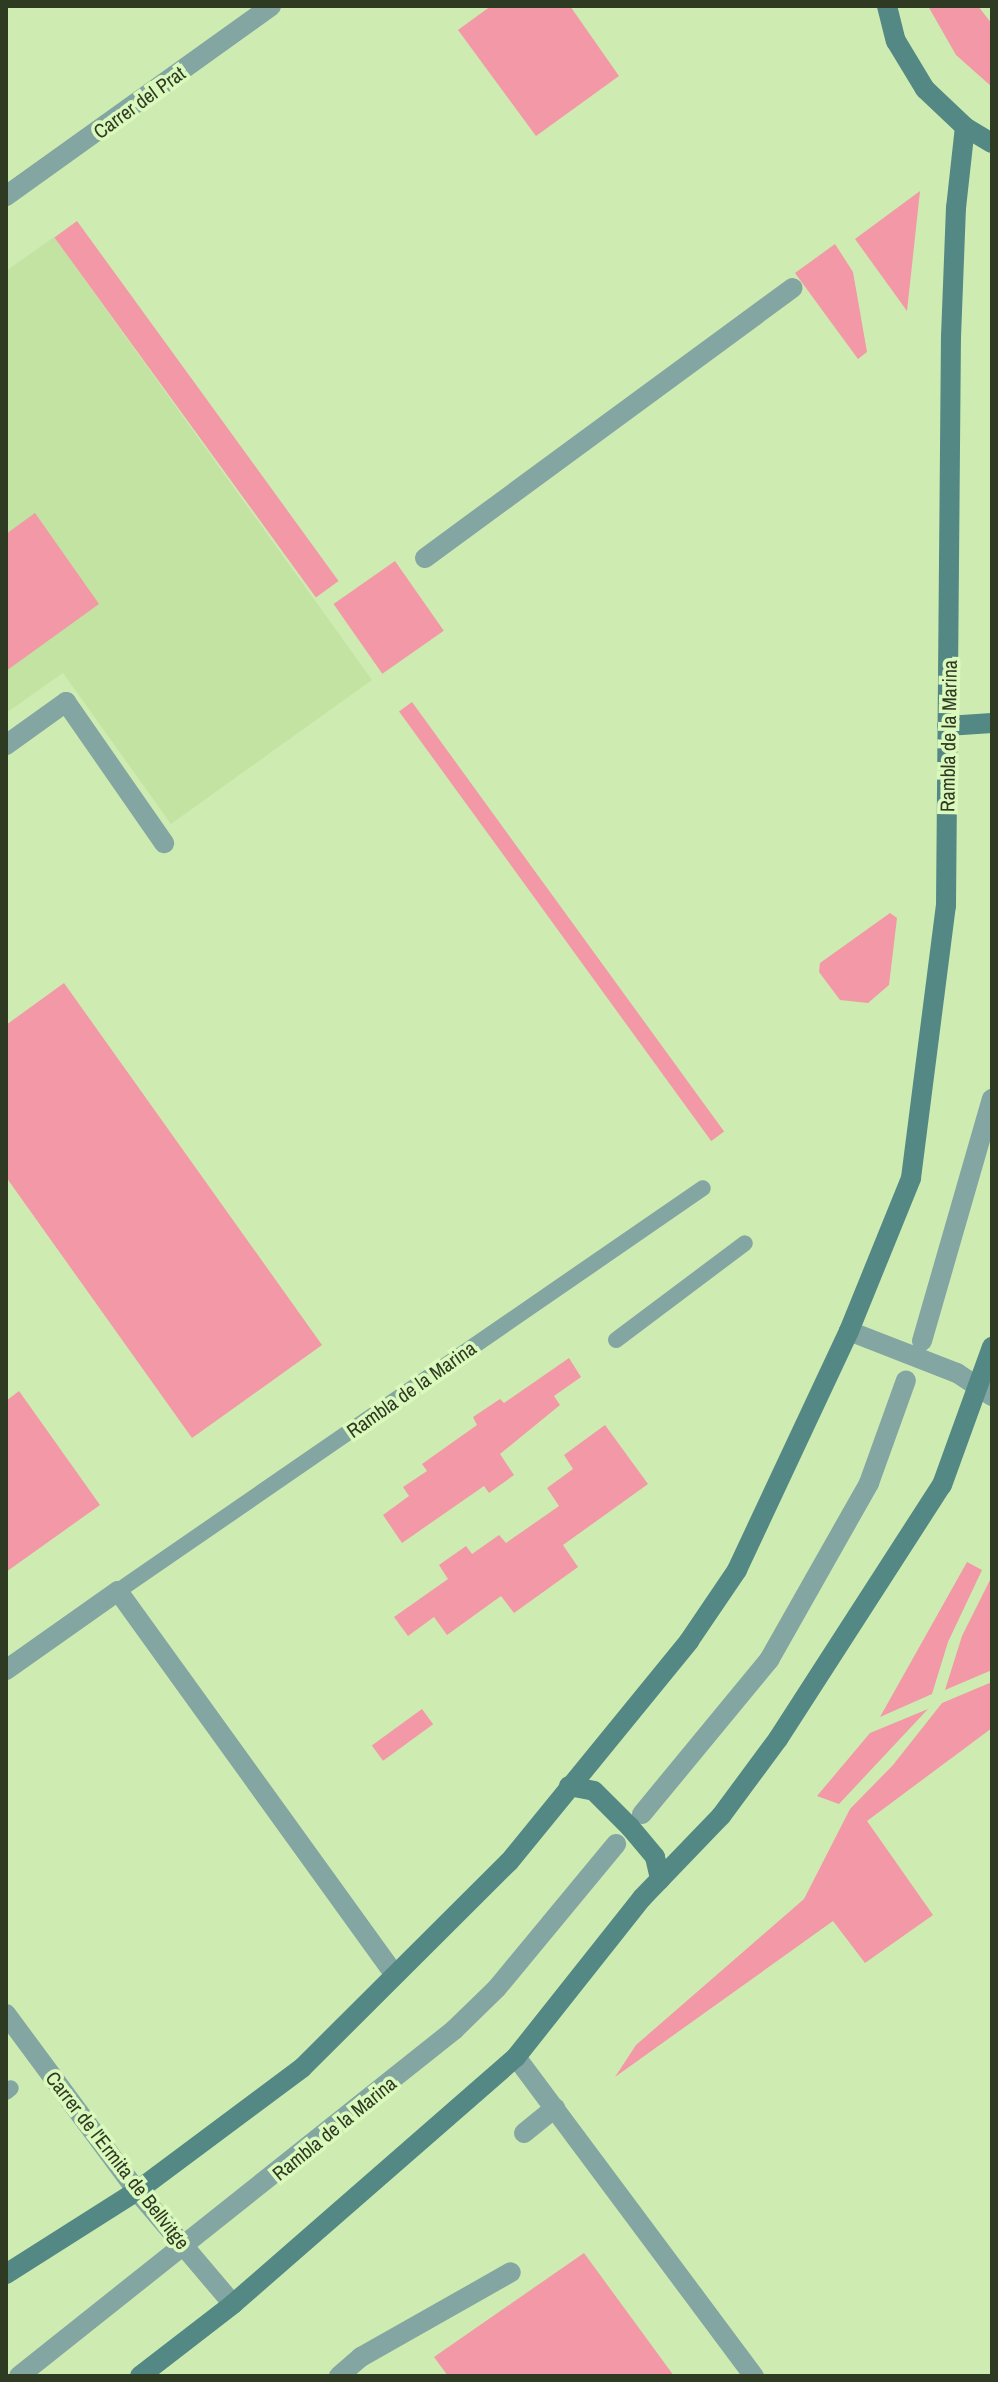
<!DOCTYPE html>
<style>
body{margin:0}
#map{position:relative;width:998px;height:2382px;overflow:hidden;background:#ceecb1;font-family:"Archivo Narrow",sans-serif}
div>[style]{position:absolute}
.built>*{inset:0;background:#c2e3a1}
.green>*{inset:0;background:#f298a6;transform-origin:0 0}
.lane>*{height:16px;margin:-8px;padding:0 8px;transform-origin:8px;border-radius:8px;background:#83a6a3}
.street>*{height:20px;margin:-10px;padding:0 10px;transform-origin:10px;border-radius:10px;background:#83a6a3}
.secondary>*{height:20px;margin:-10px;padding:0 10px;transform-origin:10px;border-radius:10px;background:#538885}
span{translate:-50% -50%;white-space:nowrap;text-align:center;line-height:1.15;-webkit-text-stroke:7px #dbf9bd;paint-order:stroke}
.street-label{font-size:20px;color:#2f3a23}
.frame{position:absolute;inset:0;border:8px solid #2f3a23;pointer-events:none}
</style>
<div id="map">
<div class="built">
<div style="clip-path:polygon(54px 237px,372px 680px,171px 824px,63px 673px,6px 713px,6px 271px)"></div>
</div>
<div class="green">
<div style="clip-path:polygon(491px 6px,570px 6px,619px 76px,536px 136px,458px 30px)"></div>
<div style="clip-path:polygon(928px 6px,978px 6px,992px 24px,992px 87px,956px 55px)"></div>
<div style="clip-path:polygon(920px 191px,907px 311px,855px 239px)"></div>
<div style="left:77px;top:221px;width:445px;height:28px;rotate:54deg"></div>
<div style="clip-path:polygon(835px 244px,853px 272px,867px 352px,858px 359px,795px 273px)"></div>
<div style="clip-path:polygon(35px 513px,99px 604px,6px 671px,6px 534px)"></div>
<div style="left:395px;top:561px;width:85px;height:75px;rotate:55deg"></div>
<div style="left:412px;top:702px;width:531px;height:16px;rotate:54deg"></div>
<div style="clip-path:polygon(890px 913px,897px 918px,889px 985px,868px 1003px,840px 1000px,819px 972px,820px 963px)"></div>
<div style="clip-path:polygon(64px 983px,322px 1345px,192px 1438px,6px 1177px,6px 1025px)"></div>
<div style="clip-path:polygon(569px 1358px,581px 1377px,554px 1396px,560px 1405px,500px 1454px,514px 1475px,489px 1493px,484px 1486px,402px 1543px,383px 1515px,409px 1496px,403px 1487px,427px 1471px,422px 1464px,477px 1425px,473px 1417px,500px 1399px,504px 1403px)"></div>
<div style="clip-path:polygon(19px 1391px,100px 1505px,6px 1572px,6px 1401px)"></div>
<div style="clip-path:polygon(605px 1425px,648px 1484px,563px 1545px,578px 1567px,514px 1613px,501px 1596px,447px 1635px,434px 1617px,408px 1636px,394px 1617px,448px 1579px,439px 1565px,466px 1546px,472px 1554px,499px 1535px,506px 1543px,559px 1506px,547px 1488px,573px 1469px,564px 1455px)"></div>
<div style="clip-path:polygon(967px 1562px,982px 1570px,948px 1642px,932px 1694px,880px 1717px)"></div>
<div style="clip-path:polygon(992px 1576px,992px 1670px,945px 1690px,962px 1636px)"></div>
<div style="clip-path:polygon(992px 1682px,992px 1728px,867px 1821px,933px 1915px,865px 1963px,833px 1921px,615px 2077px,636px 2045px,804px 1899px,850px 1809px,893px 1765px,942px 1703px)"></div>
<div style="left:422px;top:1709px;width:19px;height:62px;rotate:54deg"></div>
<div style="clip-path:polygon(928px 1709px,839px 1804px,817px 1796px,870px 1733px)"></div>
<div style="clip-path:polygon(584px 2253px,674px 2376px,448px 2376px,434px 2357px)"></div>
</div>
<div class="lane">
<div style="left:616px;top:1340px;width:161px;rotate:-36.9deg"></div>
<div style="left:118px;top:1591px;width:710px;rotate:-34.56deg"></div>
<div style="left:6px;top:2092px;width:6px;rotate:-39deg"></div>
</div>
<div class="street">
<div style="left:6px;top:196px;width:326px;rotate:-35.6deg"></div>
<div style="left:425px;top:558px;width:456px;rotate:-36.3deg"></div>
<div style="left:6px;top:745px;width:74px;rotate:-35.6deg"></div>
<div style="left:66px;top:702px;width:172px;rotate:55.2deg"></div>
<div style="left:849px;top:1331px;width:116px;rotate:21.3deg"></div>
<div style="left:957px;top:1373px;width:42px;rotate:33.3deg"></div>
<div style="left:922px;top:1341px;width:252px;rotate:-73.9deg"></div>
<div style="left:6px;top:1670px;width:137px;rotate:-35.2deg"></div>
<div style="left:118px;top:1591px;width:472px;rotate:54.2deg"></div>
<div style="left:642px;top:1814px;width:200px;rotate:-50.5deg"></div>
<div style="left:769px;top:1660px;width:203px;rotate:-60.5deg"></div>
<div style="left:869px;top:1483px;width:109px;rotate:-70.2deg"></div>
<div style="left:6px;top:2014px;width:220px;rotate:53.5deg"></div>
<div style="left:137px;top:2191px;width:148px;rotate:49.7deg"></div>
<div style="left:516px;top:2057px;width:398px;rotate:53.3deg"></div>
<div style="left:524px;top:2133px;width:40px;rotate:-39deg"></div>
<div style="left:19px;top:2376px;width:556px;rotate:-38.5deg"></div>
<div style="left:454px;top:2030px;width:60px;rotate:-44.3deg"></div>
<div style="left:497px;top:1988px;width:187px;rotate:-50.4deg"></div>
<div style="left:339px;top:2376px;width:29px;rotate:-41deg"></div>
<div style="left:361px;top:2357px;width:172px;rotate:-29.5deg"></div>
</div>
<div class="secondary">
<div style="left:887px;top:6px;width:36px;rotate:76deg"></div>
<div style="left:896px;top:41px;width:56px;rotate:58.9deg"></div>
<div style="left:925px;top:89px;width:55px;rotate:43.5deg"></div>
<div style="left:965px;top:127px;width:31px;rotate:31deg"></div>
<div style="left:947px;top:726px;width:45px;rotate:-3.8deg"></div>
<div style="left:569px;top:1786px;width:25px;rotate:11deg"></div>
<div style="left:594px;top:1791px;width:51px;rotate:45deg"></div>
<div style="left:630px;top:1827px;width:39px;rotate:50deg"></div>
<div style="left:655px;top:1857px;width:23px;rotate:77deg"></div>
<div style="left:6px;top:2274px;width:155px;rotate:-32.4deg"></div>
<div style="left:137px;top:2191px;width:206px;rotate:-36.7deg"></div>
<div style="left:302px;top:2068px;width:292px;rotate:-44.9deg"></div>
<div style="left:509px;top:1862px;width:285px;rotate:-50.8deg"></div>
<div style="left:689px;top:1641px;width:86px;rotate:-55.9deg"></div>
<div style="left:737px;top:1570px;width:264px;rotate:-64.9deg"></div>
<div style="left:849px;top:1331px;width:165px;rotate:-67.9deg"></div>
<div style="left:911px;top:1178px;width:274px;rotate:-82.7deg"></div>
<div style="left:946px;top:906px;width:569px;rotate:-89.5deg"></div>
<div style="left:951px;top:337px;width:129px;rotate:-87.8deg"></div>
<div style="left:956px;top:208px;width:81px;rotate:-83.7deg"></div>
<div style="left:140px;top:2376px;width:118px;rotate:-37.7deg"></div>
<div style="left:233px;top:2304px;width:376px;rotate:-41.1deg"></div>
<div style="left:516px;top:2057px;width:203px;rotate:-51.6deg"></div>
<div style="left:642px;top:1898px;width:114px;rotate:-46.1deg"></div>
<div style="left:721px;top:1816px;width:96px;rotate:-53.5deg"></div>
<div style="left:778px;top:1739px;width:302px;rotate:-57.2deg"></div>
<div style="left:942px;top:1485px;width:147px;rotate:-70.1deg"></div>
</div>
<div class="street-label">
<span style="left:139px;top:102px;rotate:-36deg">Carrer del Prat</span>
<span style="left:948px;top:736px;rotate:-89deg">Rambla de la Marina</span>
<span style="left:411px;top:1389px;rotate:-35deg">Rambla de la Marina</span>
<span style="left:334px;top:2128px;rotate:-39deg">Rambla de la Marina</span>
<span style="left:118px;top:2160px;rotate:52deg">Carrer de l'Ermita de Bellvitge</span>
</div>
<div class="frame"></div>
</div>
